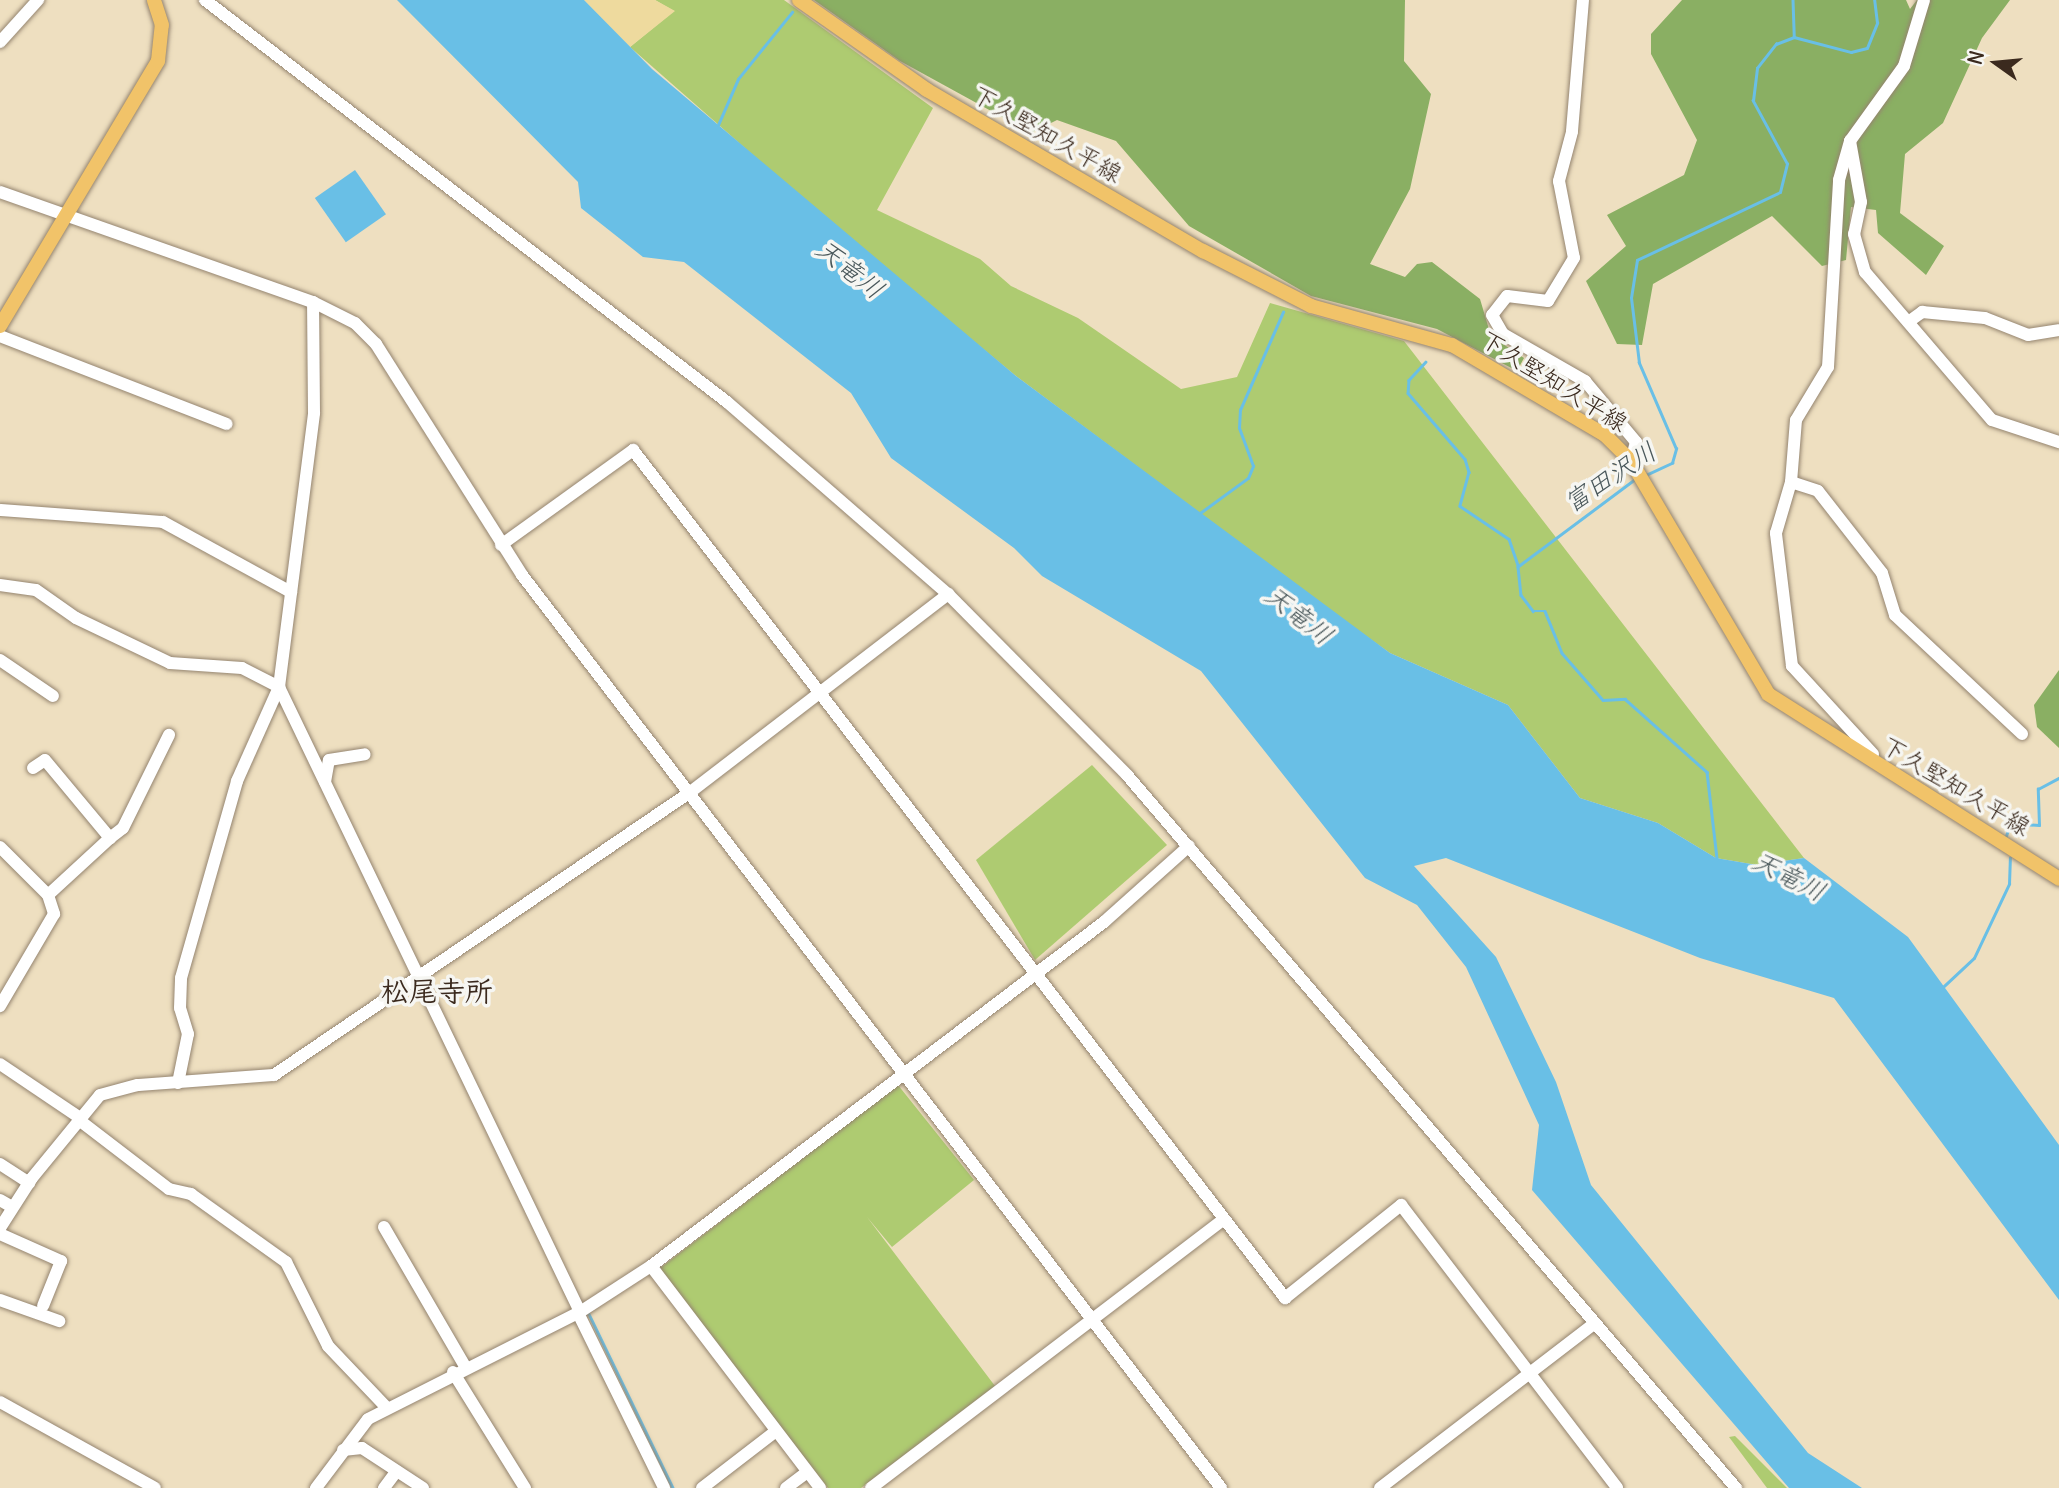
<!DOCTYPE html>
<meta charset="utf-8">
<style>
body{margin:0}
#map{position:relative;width:2059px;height:1488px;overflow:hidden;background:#eedfc0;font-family:Delius,"Klee One",sans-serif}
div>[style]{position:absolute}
.green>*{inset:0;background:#aecb71}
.forest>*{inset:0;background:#8aaf63}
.sand>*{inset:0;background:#eeda9e}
.water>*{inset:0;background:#69bfe6;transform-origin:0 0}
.stream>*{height:2.5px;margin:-1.25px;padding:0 1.25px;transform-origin:1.25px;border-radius:1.25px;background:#69bfe6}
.roads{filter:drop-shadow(0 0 2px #94846f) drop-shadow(0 0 2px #94846f)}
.minor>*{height:12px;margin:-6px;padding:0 6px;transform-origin:6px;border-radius:6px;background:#fff}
.major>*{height:14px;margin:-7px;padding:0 7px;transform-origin:7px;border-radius:7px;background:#f1c369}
span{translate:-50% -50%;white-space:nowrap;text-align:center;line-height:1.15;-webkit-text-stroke:7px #f6f6f2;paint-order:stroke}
.street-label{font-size:24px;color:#3b2a1e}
.water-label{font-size:26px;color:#49575a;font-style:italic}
.quarter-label{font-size:28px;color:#3b2a1e;font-weight:700}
.north{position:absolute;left:1961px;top:28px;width:70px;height:70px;-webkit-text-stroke:5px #f6f6f2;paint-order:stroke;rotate:285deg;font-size:19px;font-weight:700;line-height:28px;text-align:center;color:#3b2a1e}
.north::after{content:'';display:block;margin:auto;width:24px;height:32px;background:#3b2a1e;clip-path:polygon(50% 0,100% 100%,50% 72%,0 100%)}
</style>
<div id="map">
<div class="green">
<div style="clip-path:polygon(655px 0,784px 0,933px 108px,877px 210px,980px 259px,1011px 286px,1078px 318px,1181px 389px,1237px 377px,1270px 303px,1404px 341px,1804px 858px,1757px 865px,1716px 858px,1658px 823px,1580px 798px,1508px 705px,1390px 653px,1335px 614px,1016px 376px,828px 221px,630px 47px,674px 11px)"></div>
<div style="clip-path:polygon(1092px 765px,1167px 845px,1035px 960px,976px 860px)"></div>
<div style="clip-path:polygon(898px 1085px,974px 1180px,892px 1247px,867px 1217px,995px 1386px,861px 1488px,828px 1488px,659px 1269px)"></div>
<div style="clip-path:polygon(1735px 1436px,1787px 1488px,1767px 1488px,1729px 1437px)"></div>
</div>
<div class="forest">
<div style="clip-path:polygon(814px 0,1405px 0,1404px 61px,1431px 94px,1410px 189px,1370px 264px,1405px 277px,1417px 264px,1432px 262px,1480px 299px,1491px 336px,1524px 358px,1517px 371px,1437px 329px,1311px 296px,1189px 226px,1116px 141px,1057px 120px,1031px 133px,900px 61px)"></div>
<div style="clip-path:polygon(1682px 0,1906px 0,1910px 9px,1917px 0,2010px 0,1982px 38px,1943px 123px,1905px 154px,1900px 213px,1944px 246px,1926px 275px,1878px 233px,1876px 210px,1851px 207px,1846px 260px,1822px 266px,1772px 216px,1653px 284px,1642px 345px,1617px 344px,1586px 281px,1626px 246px,1607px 215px,1684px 175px,1697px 140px,1651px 54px,1651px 34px)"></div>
<div style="clip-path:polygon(2059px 670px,2059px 748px,2037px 727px,2034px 705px)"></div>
</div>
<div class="sand">
<div style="clip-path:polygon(584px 0,655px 0,675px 11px,630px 47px)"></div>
</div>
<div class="water">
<div style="clip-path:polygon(397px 0,584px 0,652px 69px,1016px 376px,1390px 653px,1508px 705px,1580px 798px,1658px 823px,1716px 858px,1757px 865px,1804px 858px,1908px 937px,2059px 1145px,2059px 1300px,1834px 998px,1700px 958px,1446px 858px,1414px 866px,1496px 957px,1556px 1082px,1591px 1185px,1808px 1453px,1862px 1488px,1789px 1488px,1532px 1190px,1539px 1125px,1466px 967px,1417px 905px,1365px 878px,1201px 671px,1042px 576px,1014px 548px,891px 458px,851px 393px,684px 262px,643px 257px,581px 208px,578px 182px)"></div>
<div style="left:355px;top:170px;width:54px;height:49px;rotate:55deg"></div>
</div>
<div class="stream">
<div style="left:1793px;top:0;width:37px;rotate:88deg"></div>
<div style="left:718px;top:125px;width:50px;rotate:-66.5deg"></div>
<div style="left:738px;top:79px;width:86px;rotate:-51.1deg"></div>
<div style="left:1426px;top:362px;width:25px;rotate:133deg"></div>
<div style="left:1409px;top:380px;width:13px;rotate:94deg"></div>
<div style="left:1408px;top:393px;width:87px;rotate:49.2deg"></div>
<div style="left:1465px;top:459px;width:14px;rotate:73deg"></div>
<div style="left:1469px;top:472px;width:35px;rotate:105deg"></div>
<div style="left:1460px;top:506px;width:59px;rotate:34deg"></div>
<div style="left:1509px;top:539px;width:28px;rotate:71deg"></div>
<div style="left:1646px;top:475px;width:29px;rotate:-25deg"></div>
<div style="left:1672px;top:463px;width:15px;rotate:-74deg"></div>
<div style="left:1676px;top:449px;width:94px;rotate:-113.3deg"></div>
<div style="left:1639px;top:363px;width:65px;rotate:-97deg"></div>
<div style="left:1631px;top:298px;width:38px;rotate:-81deg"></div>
<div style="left:1637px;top:260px;width:158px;rotate:-25.4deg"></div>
<div style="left:1780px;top:192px;width:29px;rotate:-76deg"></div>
<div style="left:1787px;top:164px;width:72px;rotate:-118.4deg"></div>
<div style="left:1753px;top:101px;width:33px;rotate:-83deg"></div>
<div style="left:1757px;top:68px;width:31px;rotate:-52deg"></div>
<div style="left:1776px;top:44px;width:19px;rotate:-21deg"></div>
<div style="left:1794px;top:37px;width:59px;rotate:14.7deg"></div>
<div style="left:1851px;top:52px;width:16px;rotate:-14deg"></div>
<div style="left:1867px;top:48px;width:27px;rotate:-68deg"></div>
<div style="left:1877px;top:23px;width:23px;rotate:-97deg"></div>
<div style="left:1636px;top:479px;width:147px;rotate:143.3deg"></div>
<div style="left:1518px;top:567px;width:28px;rotate:84deg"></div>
<div style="left:1521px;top:595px;width:20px;rotate:53deg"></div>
<div style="left:1533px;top:611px;width:12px"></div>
<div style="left:1545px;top:611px;width:45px;rotate:68deg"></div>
<div style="left:1562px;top:653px;width:62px;rotate:48.9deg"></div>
<div style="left:1603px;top:700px;width:22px;rotate:-3deg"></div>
<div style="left:1625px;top:699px;width:110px;rotate:41.7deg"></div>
<div style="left:1707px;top:772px;width:88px;rotate:83.4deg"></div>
<div style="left:1200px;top:513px;width:59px;rotate:-36.1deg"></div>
<div style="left:1248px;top:478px;width:13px;rotate:-67deg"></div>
<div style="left:1253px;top:466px;width:40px;rotate:-110.2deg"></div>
<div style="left:1239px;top:428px;width:18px;rotate:-87deg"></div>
<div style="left:1240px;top:410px;width:107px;rotate:-66.3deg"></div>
<div style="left:2006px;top:836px;width:14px;rotate:-73deg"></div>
<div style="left:2010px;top:823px;width:29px;rotate:4deg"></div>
<div style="left:2039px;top:825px;width:36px;rotate:-92deg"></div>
<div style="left:2038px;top:789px;width:24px;rotate:-28deg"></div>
<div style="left:1943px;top:987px;width:42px;rotate:-43.1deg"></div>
<div style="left:1974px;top:958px;width:82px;rotate:-64.7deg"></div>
<div style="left:2009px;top:884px;width:26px;rotate:-88deg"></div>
<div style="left:589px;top:1314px;width:193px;rotate:64.2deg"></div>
</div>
<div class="roads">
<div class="minor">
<div style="left:205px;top:0;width:659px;rotate:37.6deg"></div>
<div style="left:727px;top:402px;width:293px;rotate:41deg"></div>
<div style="left:948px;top:594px;width:255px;rotate:45.3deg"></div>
<div style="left:1127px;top:775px;width:938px;rotate:49.5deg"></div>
<div style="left:1583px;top:0;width:132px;rotate:94.8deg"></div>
<div style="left:1572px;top:132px;width:51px;rotate:104.9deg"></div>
<div style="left:1559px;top:181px;width:78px;rotate:79deg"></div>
<div style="left:1574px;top:258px;width:50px;rotate:121.2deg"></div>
<div style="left:1548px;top:301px;width:41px;rotate:-173deg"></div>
<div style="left:1507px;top:296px;width:24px;rotate:128deg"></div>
<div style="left:1492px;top:315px;width:22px;rotate:60deg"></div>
<div style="left:1503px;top:334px;width:95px;rotate:29.8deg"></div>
<div style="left:1585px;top:381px;width:80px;rotate:50.1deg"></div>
<div style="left:1636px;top:442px;width:20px;rotate:105deg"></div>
<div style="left:0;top:42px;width:57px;rotate:-47.9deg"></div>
<div style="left:1850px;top:141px;width:62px;rotate:79.8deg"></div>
<div style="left:1861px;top:202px;width:33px;rotate:102deg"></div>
<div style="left:1854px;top:234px;width:40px;rotate:74deg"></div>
<div style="left:1865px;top:272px;width:195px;rotate:49.4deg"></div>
<div style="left:1992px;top:420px;width:71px;rotate:18.2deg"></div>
<div style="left:0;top:192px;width:332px;rotate:19.4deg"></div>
<div style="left:313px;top:302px;width:47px;rotate:26.6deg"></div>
<div style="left:355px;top:323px;width:30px;rotate:45deg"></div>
<div style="left:376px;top:344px;width:273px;rotate:57.7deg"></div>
<div style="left:522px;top:575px;width:1150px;rotate:52.56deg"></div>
<div style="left:1911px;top:320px;width:14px;rotate:-36deg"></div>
<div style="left:1922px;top:312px;width:63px;rotate:5.4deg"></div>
<div style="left:1985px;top:318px;width:46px;rotate:21.6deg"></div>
<div style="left:2028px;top:335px;width:31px;rotate:-9deg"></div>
<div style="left:0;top:336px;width:243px;rotate:21.2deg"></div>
<div style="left:1791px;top:482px;width:28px;rotate:18deg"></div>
<div style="left:1818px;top:491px;width:104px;rotate:52deg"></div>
<div style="left:1882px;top:573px;width:44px;rotate:72.8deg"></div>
<div style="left:1895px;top:615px;width:174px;rotate:43.1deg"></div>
<div style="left:0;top:510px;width:163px;rotate:4.2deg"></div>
<div style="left:163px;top:522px;width:146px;rotate:28.7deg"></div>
<div style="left:501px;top:545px;width:163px;rotate:-35.7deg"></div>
<div style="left:633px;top:450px;width:1070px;rotate:52.44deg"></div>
<div style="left:1285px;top:1298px;width:149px;rotate:-38.7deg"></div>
<div style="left:1401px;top:1205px;width:356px;rotate:52.6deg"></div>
<div style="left:0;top:585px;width:36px;rotate:8deg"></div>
<div style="left:36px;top:590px;width:49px;rotate:35deg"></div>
<div style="left:76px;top:618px;width:104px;rotate:25.6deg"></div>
<div style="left:170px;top:663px;width:72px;rotate:4deg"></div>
<div style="left:242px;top:668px;width:42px;rotate:27.2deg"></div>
<div style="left:279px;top:687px;width:694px;rotate:64.28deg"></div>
<div style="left:0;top:660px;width:64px;rotate:34.2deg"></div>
<div style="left:1873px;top:754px;width:120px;rotate:-132.6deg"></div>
<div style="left:1792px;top:666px;width:134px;rotate:-96.9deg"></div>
<div style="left:1776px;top:533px;width:53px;rotate:-73.6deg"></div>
<div style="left:1791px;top:482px;width:62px;rotate:-85.4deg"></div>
<div style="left:1796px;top:420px;width:62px;rotate:-58.9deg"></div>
<div style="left:1828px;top:367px;width:187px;rotate:-86.6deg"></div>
<div style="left:1839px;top:180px;width:41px;rotate:-74.2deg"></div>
<div style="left:1850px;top:141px;width:92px;rotate:-54.2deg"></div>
<div style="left:1904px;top:66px;width:69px;rotate:-73.1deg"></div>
<div style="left:33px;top:768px;width:14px;rotate:-34deg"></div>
<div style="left:45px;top:760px;width:102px;rotate:50.2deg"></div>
<div style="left:110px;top:838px;width:84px;rotate:137.4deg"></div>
<div style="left:325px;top:782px;width:22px;rotate:-80deg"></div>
<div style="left:329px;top:760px;width:36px;rotate:-9deg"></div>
<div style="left:110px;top:838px;width:16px;rotate:-38deg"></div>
<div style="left:123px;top:828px;width:104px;rotate:-63.7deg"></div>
<div style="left:0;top:847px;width:68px;rotate:45deg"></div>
<div style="left:48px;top:895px;width:20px;rotate:72deg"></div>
<div style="left:54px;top:914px;width:107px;rotate:120.4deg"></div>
<div style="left:0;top:1064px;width:97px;rotate:34deg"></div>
<div style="left:178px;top:1083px;width:50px;rotate:-78.5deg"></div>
<div style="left:188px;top:1034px;width:27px;rotate:-107deg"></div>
<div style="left:180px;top:1008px;width:30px;rotate:-88deg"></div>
<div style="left:181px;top:978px;width:205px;rotate:-74.1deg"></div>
<div style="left:237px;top:781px;width:103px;rotate:-65.9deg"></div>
<div style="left:279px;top:687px;width:276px;rotate:-82.7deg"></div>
<div style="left:314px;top:413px;width:111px;rotate:-90.5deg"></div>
<div style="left:79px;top:1120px;width:113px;rotate:37.5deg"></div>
<div style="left:169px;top:1189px;width:23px;rotate:13deg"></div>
<div style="left:191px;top:1194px;width:117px;rotate:35.6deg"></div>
<div style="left:286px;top:1262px;width:94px;rotate:63.4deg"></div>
<div style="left:328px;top:1346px;width:84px;rotate:46.4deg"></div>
<div style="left:0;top:1164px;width:35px;rotate:33deg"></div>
<div style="left:0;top:1200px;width:14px;rotate:30deg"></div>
<div style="left:384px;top:1227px;width:161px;rotate:59.8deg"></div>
<div style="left:0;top:1228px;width:59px;rotate:-57.4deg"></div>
<div style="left:32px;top:1178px;width:107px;rotate:-50.7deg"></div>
<div style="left:100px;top:1095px;width:39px;rotate:-15deg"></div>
<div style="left:138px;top:1085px;width:136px;rotate:-4.2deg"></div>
<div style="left:274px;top:1075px;width:502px;rotate:-34.2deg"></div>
<div style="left:689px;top:793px;width:327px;rotate:-37.5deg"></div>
<div style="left:0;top:1234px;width:67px;rotate:23.9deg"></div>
<div style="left:61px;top:1261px;width:48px;rotate:111.8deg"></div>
<div style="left:651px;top:1266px;width:279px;rotate:52.7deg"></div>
<div style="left:0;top:1300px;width:63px;rotate:19.6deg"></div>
<div style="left:578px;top:1313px;width:195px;rotate:63.8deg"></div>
<div style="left:453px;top:1372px;width:137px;rotate:58.2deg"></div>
<div style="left:0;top:1402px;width:177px;rotate:29deg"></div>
<div style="left:343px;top:1450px;width:19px;rotate:-6deg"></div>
<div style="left:362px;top:1448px;width:73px;rotate:33.3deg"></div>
<div style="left:316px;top:1488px;width:86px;rotate:-53deg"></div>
<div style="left:368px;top:1419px;width:237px;rotate:-26.8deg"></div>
<div style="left:580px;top:1312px;width:85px;rotate:-32.9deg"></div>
<div style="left:651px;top:1266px;width:569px;rotate:-37.21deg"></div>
<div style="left:1104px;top:922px;width:114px;rotate:-41.8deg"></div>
<div style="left:384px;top:1488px;width:21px;rotate:-53deg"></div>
<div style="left:702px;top:1488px;width:93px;rotate:-37.6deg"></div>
<div style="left:786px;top:1488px;width:26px;rotate:-37deg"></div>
<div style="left:871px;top:1488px;width:442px;rotate:-37.3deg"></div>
<div style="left:1380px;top:1488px;width:271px;rotate:-37.5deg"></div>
</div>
<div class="major">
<div style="left:799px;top:0;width:156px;rotate:35.1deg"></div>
<div style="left:927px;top:90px;width:320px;rotate:30.3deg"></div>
<div style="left:1203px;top:251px;width:121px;rotate:27deg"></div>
<div style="left:1311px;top:306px;width:146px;rotate:15.5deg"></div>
<div style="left:1452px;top:345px;width:178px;rotate:30.5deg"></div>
<div style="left:1605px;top:435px;width:37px;rotate:45deg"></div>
<div style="left:1631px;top:461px;width:270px;rotate:59.5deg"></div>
<div style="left:1768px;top:694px;width:345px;rotate:32.4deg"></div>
<div style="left:0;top:326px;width:309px;rotate:-59.2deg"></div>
<div style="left:158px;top:61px;width:36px;rotate:-84deg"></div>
<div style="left:162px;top:25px;width:26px;rotate:-108deg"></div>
</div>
</div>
<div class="street-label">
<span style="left:1047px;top:134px;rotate:30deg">下久堅知久平線</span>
<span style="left:1554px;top:381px;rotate:32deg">下久堅知久平線</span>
<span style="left:1956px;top:786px;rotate:31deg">下久堅知久平線</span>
</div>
<div class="water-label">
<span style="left:850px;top:269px;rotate:38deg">天竜川</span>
<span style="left:1610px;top:477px;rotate:-33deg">富田沢川</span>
<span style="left:1299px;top:615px;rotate:38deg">天竜川</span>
<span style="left:1789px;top:876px;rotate:27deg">天竜川</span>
</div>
<div class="quarter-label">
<span style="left:437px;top:991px">松尾寺所</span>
</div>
<div class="north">N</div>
</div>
